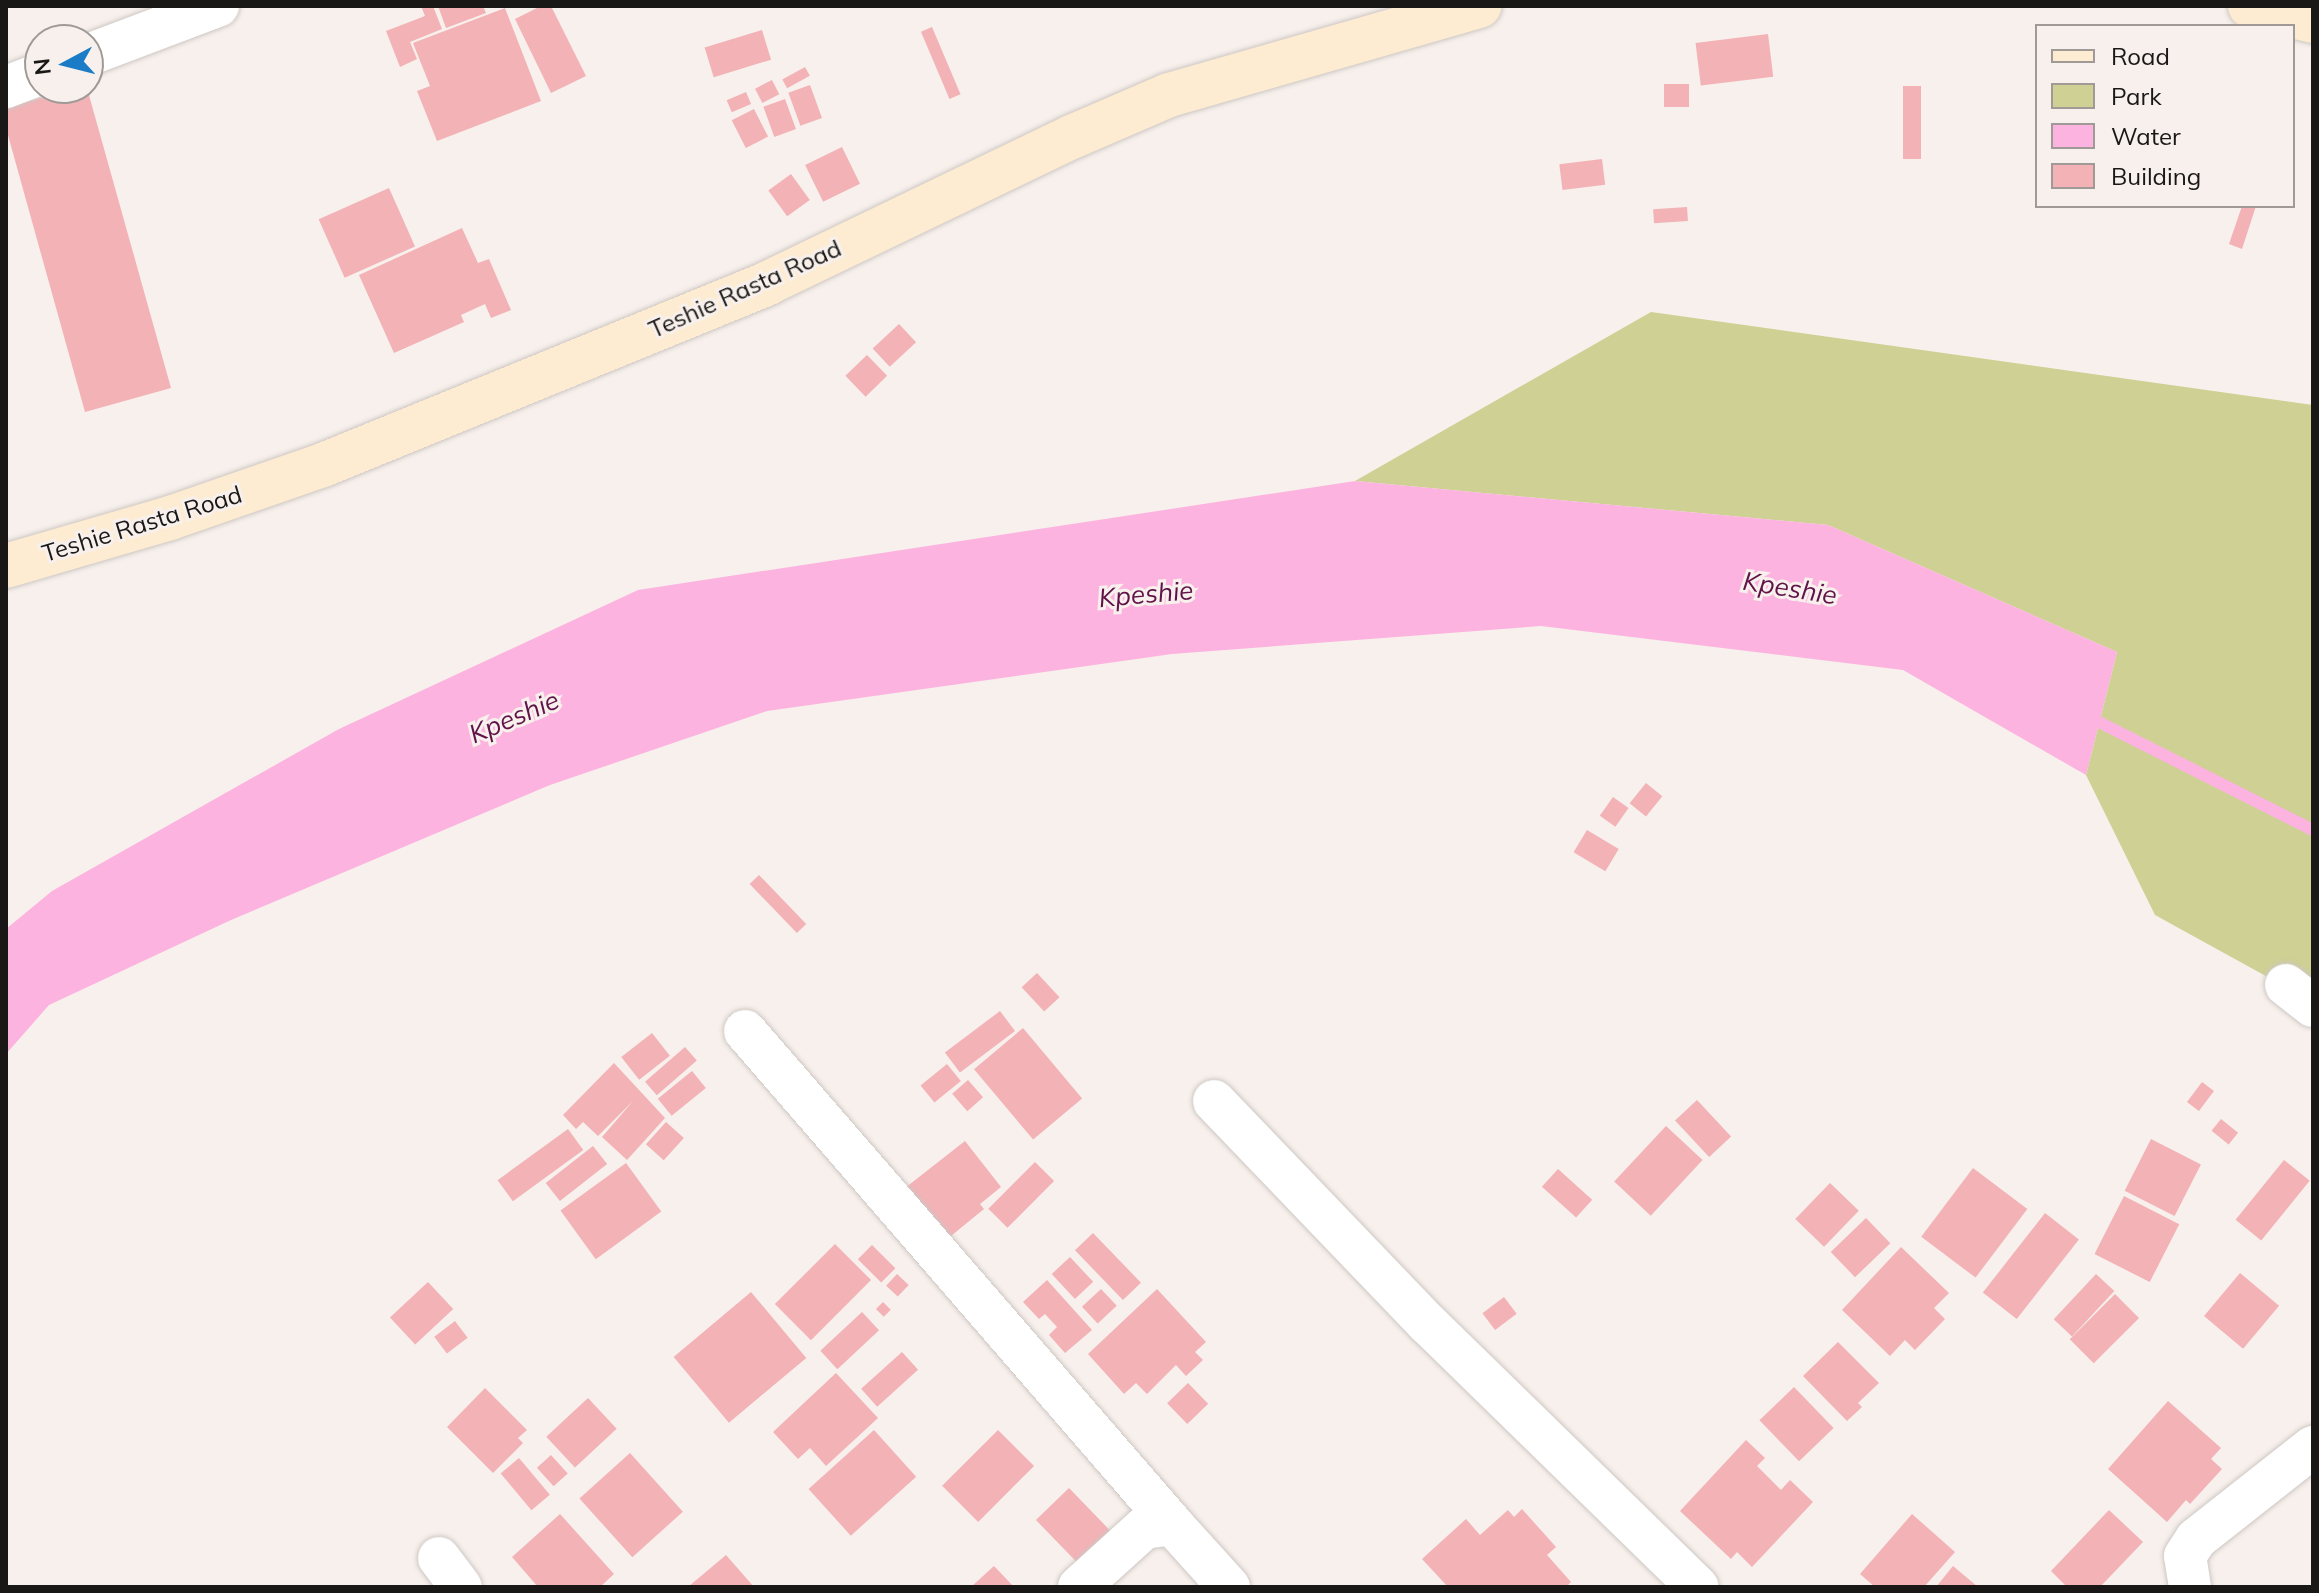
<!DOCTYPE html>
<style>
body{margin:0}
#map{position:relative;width:2319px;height:1593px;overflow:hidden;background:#f7f0ec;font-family:Mulish,sans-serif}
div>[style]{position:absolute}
.green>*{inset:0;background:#ced094}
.water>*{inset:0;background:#fdb3df}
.stream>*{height:12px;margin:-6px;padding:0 6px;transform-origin:6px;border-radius:6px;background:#fdb3df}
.building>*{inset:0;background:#f3b2b6;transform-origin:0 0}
.roads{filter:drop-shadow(0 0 2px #cec7c3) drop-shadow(0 0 2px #cec7c3)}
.minor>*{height:42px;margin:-21px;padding:0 21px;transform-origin:21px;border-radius:21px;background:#fff}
.secondary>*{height:44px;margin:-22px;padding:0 22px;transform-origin:22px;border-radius:22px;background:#fdecd1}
span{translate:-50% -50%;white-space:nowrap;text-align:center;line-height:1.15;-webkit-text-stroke:6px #f7f0ec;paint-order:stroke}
.street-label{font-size:24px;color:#1a1816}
.water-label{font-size:26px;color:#601249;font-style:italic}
.frame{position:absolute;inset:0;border:8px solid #1a1816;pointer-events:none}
.legend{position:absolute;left:2035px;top:24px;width:260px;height:184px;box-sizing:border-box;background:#f7f0ec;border:2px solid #9f9a96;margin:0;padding:10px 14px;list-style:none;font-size:24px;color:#1a1816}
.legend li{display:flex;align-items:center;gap:16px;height:40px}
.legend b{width:40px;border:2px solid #9f9a96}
.north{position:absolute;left:24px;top:24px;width:80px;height:80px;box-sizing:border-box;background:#f7f0ec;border:2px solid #9f9a96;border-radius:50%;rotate:263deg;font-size:22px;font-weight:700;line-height:32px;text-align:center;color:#1a1816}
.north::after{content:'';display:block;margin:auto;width:28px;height:36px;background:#1a7cc7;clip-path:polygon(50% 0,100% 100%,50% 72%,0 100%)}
</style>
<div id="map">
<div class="green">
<div style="clip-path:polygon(1651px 312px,2313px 405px,2313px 1002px,2155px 915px,2086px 775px,2117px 652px,1828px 525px,1355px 481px)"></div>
</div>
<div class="water">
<div style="clip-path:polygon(1355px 481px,1828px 525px,2117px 652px,2086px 775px,1903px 670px,1541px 626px,1172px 654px,767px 711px,550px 785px,231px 920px,49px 1005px,6px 1054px,6px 929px,52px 891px,339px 729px,638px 590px)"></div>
</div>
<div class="stream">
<div style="left:2085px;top:715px;width:255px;rotate:26.8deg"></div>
</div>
<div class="building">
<div style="clip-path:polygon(421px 6px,433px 6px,442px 29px,410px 42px,417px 59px,400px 67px,386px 31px,425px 16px)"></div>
<div style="clip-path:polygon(438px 6px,483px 6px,486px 13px,446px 28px)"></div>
<div style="clip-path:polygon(541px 6px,551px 6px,586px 76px,551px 93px,515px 19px)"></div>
<div style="clip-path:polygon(505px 8px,541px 101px,437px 141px,417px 91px,430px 86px,413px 43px)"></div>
<div style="left:932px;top:27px;width:73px;height:12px;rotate:67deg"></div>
<div style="left:762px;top:30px;width:31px;height:60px;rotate:73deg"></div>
<div style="left:1768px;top:34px;width:43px;height:73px;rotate:83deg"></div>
<div style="left:805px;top:67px;width:10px;height:26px;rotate:61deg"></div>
<div style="left:772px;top:80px;width:16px;height:19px;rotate:63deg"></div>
<div style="left:1664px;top:84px;width:25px;height:23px"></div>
<div style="left:810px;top:85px;width:35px;height:23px;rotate:70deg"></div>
<div style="left:1903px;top:86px;width:18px;height:73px"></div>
<div style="clip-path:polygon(75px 88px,87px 88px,171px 388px,85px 412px,6px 128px,6px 108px)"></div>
<div style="left:746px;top:92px;width:13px;height:21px;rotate:67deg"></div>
<div style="left:785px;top:99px;width:32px;height:23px;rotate:70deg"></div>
<div style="left:754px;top:109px;width:31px;height:25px;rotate:63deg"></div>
<div style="left:842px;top:147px;width:41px;height:41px;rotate:64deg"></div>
<div style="left:1602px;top:159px;width:26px;height:43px;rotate:83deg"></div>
<div style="left:791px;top:174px;width:32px;height:28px;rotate:54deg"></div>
<div style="left:389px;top:188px;width:64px;height:77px;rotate:66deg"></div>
<div style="clip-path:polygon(2242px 206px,2256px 206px,2242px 249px,2229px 244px)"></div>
<div style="left:1687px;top:207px;width:14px;height:34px;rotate:86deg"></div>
<div style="clip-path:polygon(462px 228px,478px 263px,489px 259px,511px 310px,491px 318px,485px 304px,461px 315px,464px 322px,394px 353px,359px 275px)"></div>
<div style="left:899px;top:324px;width:25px;height:36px;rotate:47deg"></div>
<div style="left:867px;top:355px;width:29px;height:30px;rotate:46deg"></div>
<div style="left:1646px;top:783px;width:21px;height:26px;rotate:39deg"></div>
<div style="left:1613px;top:797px;width:19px;height:23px;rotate:35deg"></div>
<div style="left:1587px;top:830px;width:37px;height:26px;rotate:31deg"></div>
<div style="left:759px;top:875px;width:68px;height:13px;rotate:46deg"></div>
<div style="left:1037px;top:973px;width:33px;height:21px;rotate:47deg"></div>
<div style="left:1000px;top:1011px;width:25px;height:69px;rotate:53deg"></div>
<div style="left:1023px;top:1028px;width:92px;height:64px;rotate:50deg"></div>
<div style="left:652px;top:1033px;width:29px;height:39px;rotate:52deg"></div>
<div style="left:685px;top:1047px;width:18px;height:53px;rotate:49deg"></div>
<div style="clip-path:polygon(614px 1063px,665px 1118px,627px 1160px,602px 1137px,633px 1101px,598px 1136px,583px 1122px,576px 1129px,563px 1115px)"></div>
<div style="left:947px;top:1064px;width:22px;height:34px;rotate:51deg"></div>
<div style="left:692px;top:1071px;width:22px;height:44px;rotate:51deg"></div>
<div style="left:968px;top:1080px;width:23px;height:21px;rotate:49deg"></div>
<div style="left:2202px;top:1082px;width:15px;height:25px;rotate:37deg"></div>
<div style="left:1697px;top:1100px;width:50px;height:30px;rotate:47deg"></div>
<div style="left:2221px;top:1119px;width:22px;height:15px;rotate:39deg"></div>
<div style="left:666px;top:1122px;width:24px;height:30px;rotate:42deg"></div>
<div style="left:1666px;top:1126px;width:50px;height:76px;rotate:43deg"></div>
<div style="left:568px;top:1129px;width:26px;height:87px;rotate:54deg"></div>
<div style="left:2151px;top:1139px;width:56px;height:58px;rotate:27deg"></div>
<div style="clip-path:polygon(965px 1141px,1001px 1187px,980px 1204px,984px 1209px,946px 1240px,905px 1188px)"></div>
<div style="left:593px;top:1146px;width:23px;height:60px;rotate:52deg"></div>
<div style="left:2284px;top:1160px;width:33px;height:77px;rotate:39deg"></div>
<div style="left:1035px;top:1162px;width:27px;height:66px;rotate:45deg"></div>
<div style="left:626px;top:1163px;width:60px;height:81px;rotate:54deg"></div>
<div style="left:1973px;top:1168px;width:68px;height:86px;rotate:37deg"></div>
<div style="left:1558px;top:1169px;width:46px;height:24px;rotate:42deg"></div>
<div style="left:1830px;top:1183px;width:40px;height:50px;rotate:44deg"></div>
<div style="left:2124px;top:1196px;width:62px;height:65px;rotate:27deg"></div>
<div style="left:2045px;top:1213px;width:43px;height:101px;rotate:38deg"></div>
<div style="left:1866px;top:1218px;width:35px;height:49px;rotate:46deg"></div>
<div style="left:1093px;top:1233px;width:69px;height:25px;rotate:46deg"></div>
<div style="left:835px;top:1244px;width:51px;height:85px;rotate:45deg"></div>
<div style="left:872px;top:1245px;width:33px;height:20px;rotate:45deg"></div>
<div style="clip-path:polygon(1901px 1247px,1949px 1293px,1934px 1308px,1945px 1319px,1915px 1350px,1905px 1340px,1890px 1356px,1842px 1310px)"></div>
<div style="left:1070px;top:1257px;width:34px;height:25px;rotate:47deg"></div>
<div style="left:2240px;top:1273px;width:51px;height:56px;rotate:40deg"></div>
<div style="left:897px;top:1274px;width:16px;height:16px;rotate:43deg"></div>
<div style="left:2096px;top:1274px;width:25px;height:62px;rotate:43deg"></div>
<div style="clip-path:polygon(1047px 1280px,1092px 1330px,1065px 1353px,1049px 1335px,1057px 1327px,1045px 1314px,1039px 1319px,1023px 1302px)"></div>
<div style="left:428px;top:1282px;width:37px;height:52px;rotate:47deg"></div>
<div style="left:1101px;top:1289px;width:23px;height:26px;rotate:47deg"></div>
<div style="clip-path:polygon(1157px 1289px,1206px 1342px,1195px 1352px,1203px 1360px,1186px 1376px,1176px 1365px,1147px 1394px,1136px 1383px,1124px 1394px,1088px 1354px)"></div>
<div style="left:751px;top:1292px;width:86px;height:101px;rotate:50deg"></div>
<div style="left:2115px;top:1294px;width:34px;height:64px;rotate:45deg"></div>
<div style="left:1504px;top:1297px;width:21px;height:27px;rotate:53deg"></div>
<div style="left:883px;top:1302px;width:11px;height:10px;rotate:45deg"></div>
<div style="left:862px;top:1312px;width:25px;height:57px;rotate:47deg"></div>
<div style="left:455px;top:1321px;width:21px;height:26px;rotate:53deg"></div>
<div style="clip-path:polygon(1838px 1342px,1879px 1383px,1858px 1403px,1862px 1407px,1847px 1421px,1803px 1376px)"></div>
<div style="left:902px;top:1352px;width:24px;height:55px;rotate:48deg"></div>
<div style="clip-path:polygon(836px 1373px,878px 1418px,826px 1466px,810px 1448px,798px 1459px,773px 1432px)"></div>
<div style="left:1188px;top:1383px;width:29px;height:29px;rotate:46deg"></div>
<div style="left:1794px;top:1387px;width:57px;height:48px;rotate:46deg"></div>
<div style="clip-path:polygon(485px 1388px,527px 1430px,518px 1438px,523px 1443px,493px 1473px,447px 1427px)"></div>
<div style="left:588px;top:1398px;width:42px;height:57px;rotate:47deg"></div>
<div style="clip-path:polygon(2168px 1401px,2221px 1448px,2211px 1459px,2222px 1469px,2190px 1504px,2186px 1500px,2167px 1522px,2108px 1469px)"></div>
<div style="left:874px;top:1430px;width:63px;height:88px;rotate:48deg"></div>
<div style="left:998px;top:1430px;width:51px;height:79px;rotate:45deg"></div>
<div style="clip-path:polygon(1746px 1440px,1765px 1458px,1757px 1466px,1781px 1490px,1790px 1480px,1813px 1502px,1752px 1567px,1737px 1552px,1731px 1559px,1680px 1511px)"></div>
<div style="left:630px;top:1453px;width:79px;height:68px;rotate:48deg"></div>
<div style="left:551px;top:1455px;width:25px;height:19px;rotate:48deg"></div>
<div style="left:519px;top:1458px;width:48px;height:24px;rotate:50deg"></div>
<div style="left:1069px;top:1488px;width:60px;height:46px;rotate:46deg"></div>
<div style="clip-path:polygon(1522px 1509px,1556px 1547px,1547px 1555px,1571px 1582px,1566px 1587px,1448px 1587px,1422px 1559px,1466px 1519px,1480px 1535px,1508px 1510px,1514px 1517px)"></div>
<div style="clip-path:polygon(2109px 1510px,2143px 1542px,2100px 1587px,2067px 1587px,2051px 1571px)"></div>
<div style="clip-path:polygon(560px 1514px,614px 1574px,600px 1587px,538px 1587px,512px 1557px)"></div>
<div style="clip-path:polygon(1912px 1514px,1955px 1552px,1924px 1587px,1875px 1587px,1860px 1574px)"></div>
<div style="clip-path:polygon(726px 1555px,754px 1587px,688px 1587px)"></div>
<div style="clip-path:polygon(994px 1566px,1014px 1587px,971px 1587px)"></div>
<div style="clip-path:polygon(1953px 1566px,1978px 1587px,1936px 1587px)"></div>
</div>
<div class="roads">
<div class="minor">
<div style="left:88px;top:55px;width:139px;rotate:-20.7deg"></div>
<div style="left:6px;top:87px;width:36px;rotate:-21deg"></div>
<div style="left:2286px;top:985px;width:34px;rotate:38deg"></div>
<div style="left:745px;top:1031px;width:652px;rotate:49.1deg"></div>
<div style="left:1214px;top:1101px;width:308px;rotate:46.2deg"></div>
<div style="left:1427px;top:1323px;width:378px;rotate:44.3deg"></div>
<div style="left:439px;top:1558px;width:36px;rotate:53deg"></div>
<div style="left:1079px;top:1587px;width:88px;rotate:-42.2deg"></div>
<div style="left:1144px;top:1528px;width:28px;rotate:-8deg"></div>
<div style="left:1172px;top:1524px;width:85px;rotate:47.9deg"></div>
<div style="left:2190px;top:1587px;width:31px;rotate:-99deg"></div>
<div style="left:2185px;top:1556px;width:20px;rotate:-57deg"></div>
<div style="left:2196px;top:1539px;width:149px;rotate:-38.2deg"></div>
</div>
<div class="secondary">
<div style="left:2250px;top:6px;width:65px;rotate:13.4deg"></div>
<div style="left:6px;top:566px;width:171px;rotate:-16.3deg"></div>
<div style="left:170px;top:518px;width:162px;rotate:-19.1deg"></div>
<div style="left:323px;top:465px;width:481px;rotate:-22.2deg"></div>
<div style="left:768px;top:283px;width:339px;rotate:-25.7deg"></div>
<div style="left:1074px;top:136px;width:103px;rotate:-23.3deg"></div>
<div style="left:1169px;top:95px;width:323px;rotate:-16deg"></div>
</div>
</div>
<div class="street-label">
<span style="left:745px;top:289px;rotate:-24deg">Teshie Rasta Road</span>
<span style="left:142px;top:524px;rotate:-17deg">Teshie Rasta Road</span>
</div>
<div class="water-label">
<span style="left:1790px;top:588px;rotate:9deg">Kpeshie</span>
<span style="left:1146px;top:594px;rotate:-5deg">Kpeshie</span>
<span style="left:514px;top:717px;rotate:-23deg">Kpeshie</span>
</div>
<div class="frame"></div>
<ul class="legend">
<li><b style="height:10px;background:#fdecd1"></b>Road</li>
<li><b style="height:22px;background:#ced094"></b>Park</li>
<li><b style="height:22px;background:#fdb3df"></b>Water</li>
<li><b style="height:22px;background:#f3b2b6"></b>Building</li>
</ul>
<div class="north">N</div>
</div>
